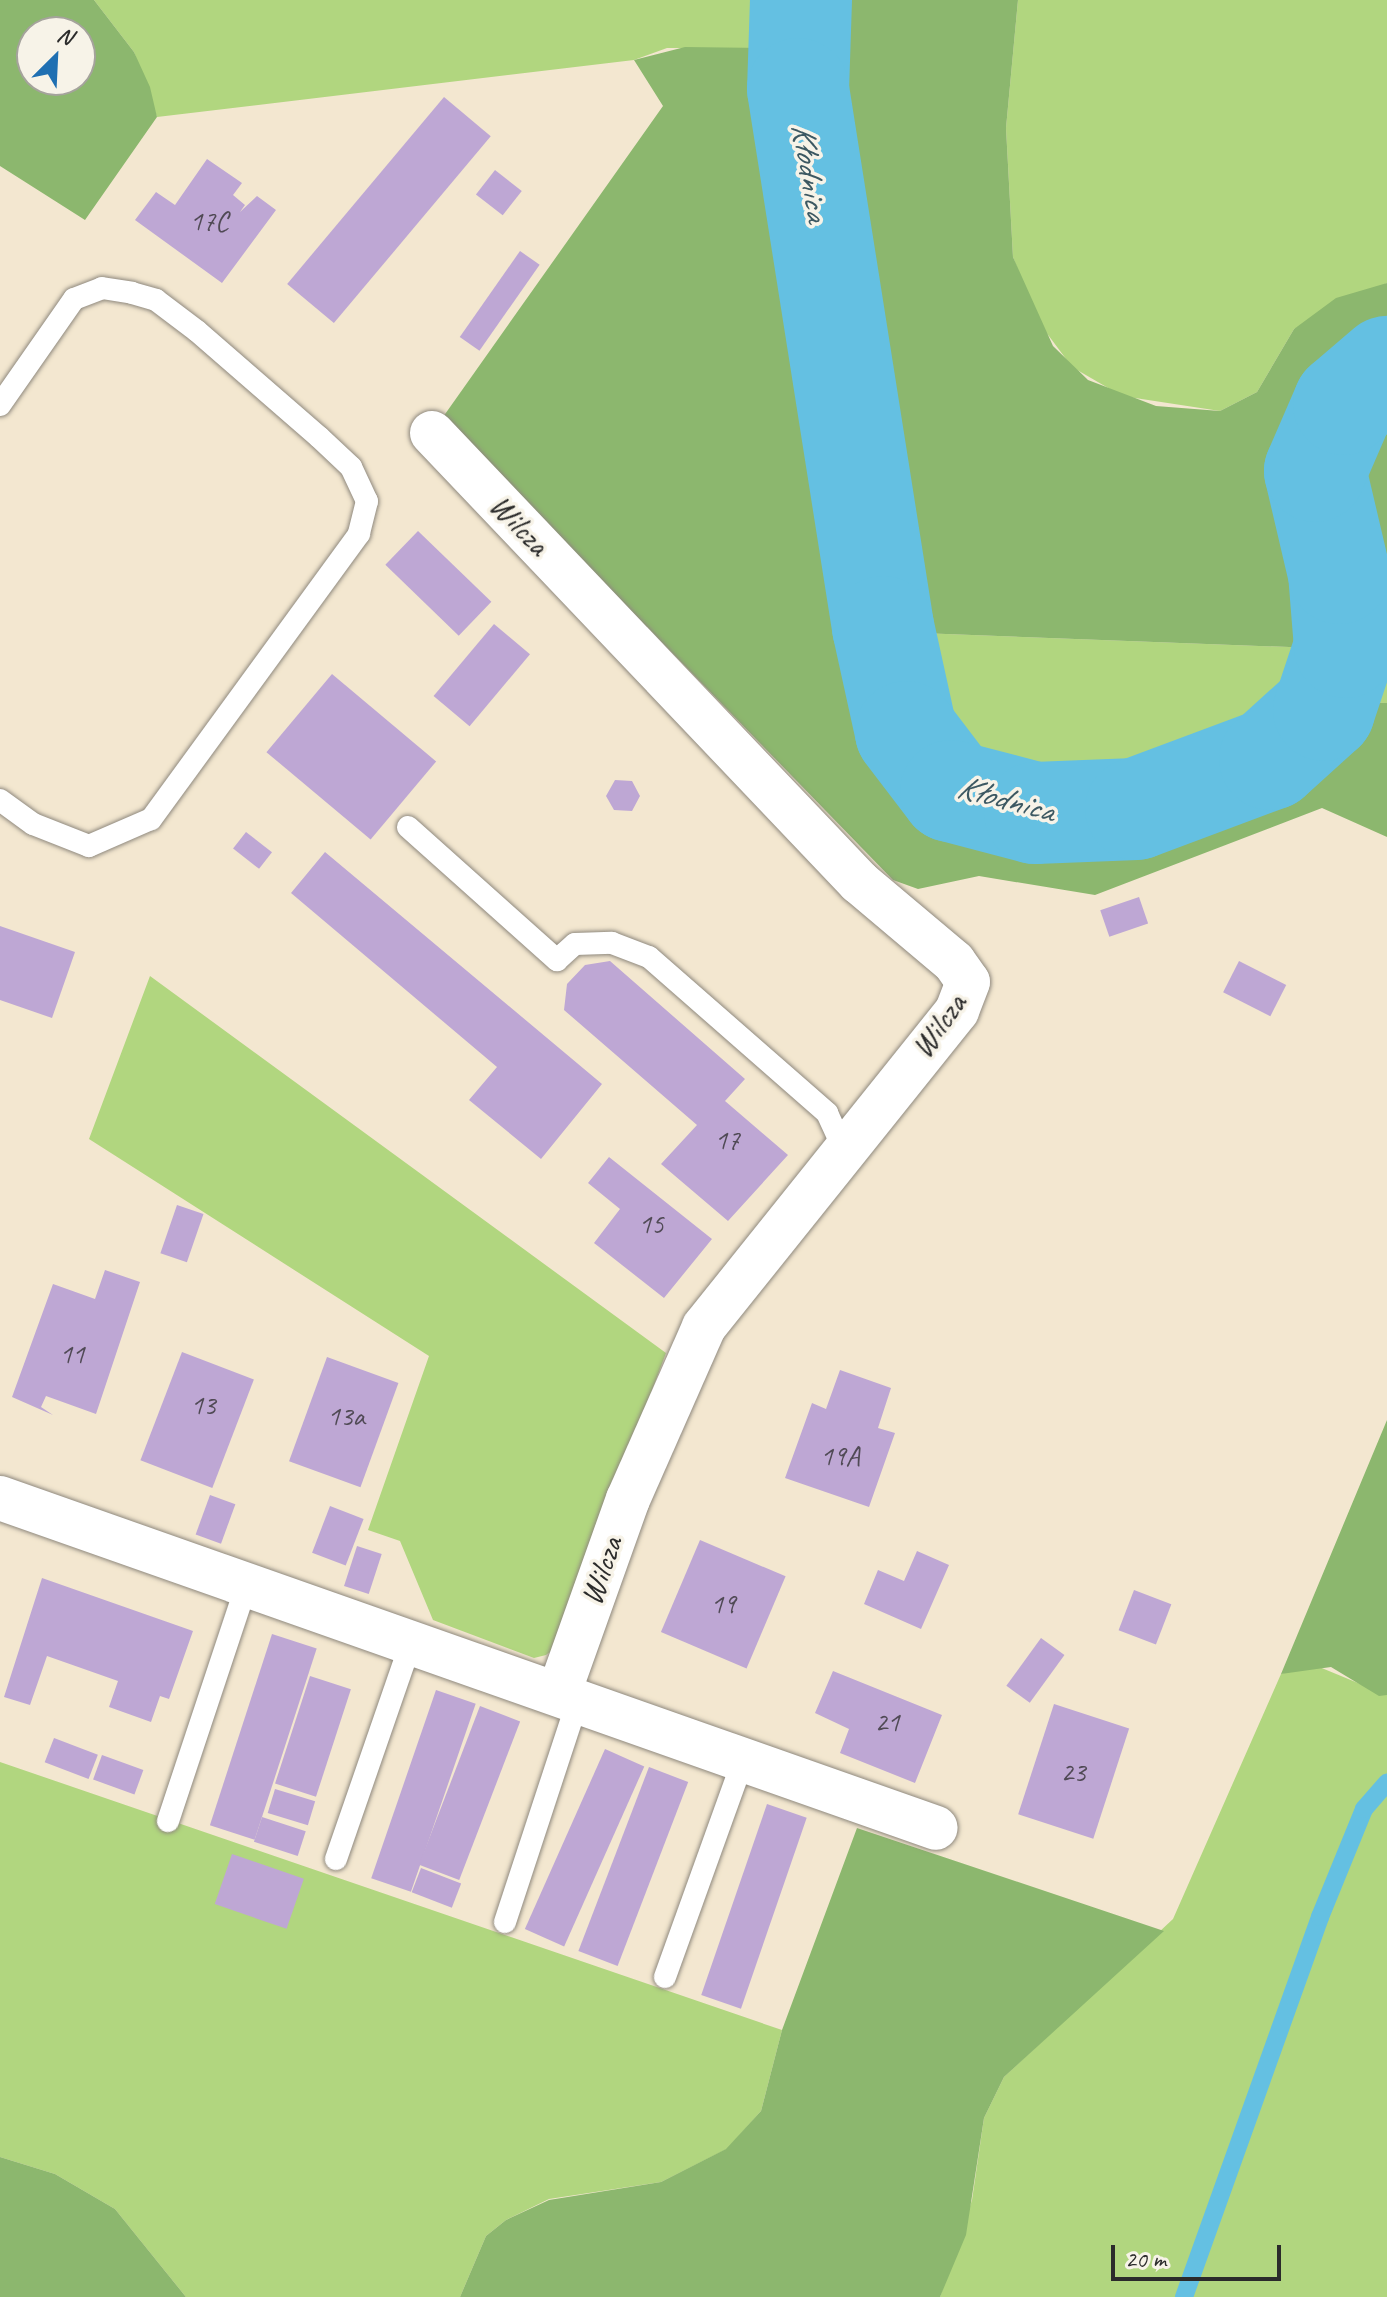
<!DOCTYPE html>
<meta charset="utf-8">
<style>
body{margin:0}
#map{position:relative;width:1387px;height:2297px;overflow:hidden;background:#f3e7d0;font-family:Caveat,sans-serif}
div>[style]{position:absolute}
.green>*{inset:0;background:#b1d67f}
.forest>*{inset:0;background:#8cb76e}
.stream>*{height:18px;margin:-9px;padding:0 9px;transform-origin:9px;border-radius:9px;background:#64c0e2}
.river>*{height:102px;margin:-51px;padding:0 51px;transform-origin:51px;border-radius:51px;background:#64c0e2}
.building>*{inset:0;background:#bea7d4;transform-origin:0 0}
.roads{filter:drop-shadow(0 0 2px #8f897e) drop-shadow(0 0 2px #8f897e)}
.service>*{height:22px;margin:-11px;padding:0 11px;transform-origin:11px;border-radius:11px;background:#fff}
.minor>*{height:44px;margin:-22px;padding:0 22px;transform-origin:22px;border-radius:22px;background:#fff}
span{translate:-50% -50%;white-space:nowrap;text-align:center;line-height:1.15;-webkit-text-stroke:7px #f7f3e8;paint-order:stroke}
.number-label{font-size:28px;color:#504a55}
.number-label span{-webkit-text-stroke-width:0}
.street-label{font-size:32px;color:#2b2b2b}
.water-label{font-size:34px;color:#3c5862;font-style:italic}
.north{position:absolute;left:16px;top:16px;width:80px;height:80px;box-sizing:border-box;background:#f7f3e8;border:2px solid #a5a39c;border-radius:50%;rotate:24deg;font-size:22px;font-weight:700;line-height:32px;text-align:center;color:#2b2b2b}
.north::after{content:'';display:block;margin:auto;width:28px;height:36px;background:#1f6fb2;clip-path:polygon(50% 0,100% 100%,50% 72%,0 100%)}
.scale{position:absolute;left:1111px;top:2245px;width:170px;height:36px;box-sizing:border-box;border:4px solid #2b2b2b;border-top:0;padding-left:10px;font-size:24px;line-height:28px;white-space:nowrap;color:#2b2b2b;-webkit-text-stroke:6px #f7f3e8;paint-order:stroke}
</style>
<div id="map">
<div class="green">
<div style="clip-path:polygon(94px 0,775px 0,765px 48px,667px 48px,634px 60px,157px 117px,134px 52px)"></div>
<div style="clip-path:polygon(1018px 0,1387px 0,1387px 283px,1294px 329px,1257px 392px,1220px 411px,1122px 396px,1072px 367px,1037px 320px,1013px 257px,1006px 128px)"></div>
<div style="clip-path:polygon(893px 632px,1341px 649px,1320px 707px,1268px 756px,1134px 806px,1084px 813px,954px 787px,912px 730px)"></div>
<div style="clip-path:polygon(1350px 650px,1387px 652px,1387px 703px,1332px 701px)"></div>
<div style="clip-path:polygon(150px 976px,666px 1353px,555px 1648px,546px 1655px,534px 1658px,433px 1620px,400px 1541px,368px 1530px,429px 1356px,89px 1139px)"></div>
<div style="clip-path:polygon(1312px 1664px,1387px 1695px,1387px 2297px,940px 2297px,972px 2200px,984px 2118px,1004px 2077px,1173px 1919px,1281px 1674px)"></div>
<div style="clip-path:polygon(0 1762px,782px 2030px,761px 2111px,727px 2149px,661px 2182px,549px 2199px,506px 2220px,486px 2236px,460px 2297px,186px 2297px,115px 2209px,55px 2174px,0 2157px)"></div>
</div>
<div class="forest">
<div style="clip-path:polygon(evenodd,0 0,94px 0,134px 52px,150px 87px,157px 117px,85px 220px,0 166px,0 0,32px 32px,80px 32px,80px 80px,32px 80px,32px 32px)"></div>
<div style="clip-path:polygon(817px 0,1018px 0,1006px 128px,1013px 257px,1053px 346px,1088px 380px,1156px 406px,1220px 411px,1257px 392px,1294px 329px,1336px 298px,1387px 283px,1387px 363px,1341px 401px,1310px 473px,1335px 573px,1341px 649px,893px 632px,810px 43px)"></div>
<div style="clip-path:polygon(685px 47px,765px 48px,781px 74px,877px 629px,901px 734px,921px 767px,949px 795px,1037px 818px,1086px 821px,1138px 812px,1272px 761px,1332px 701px,1387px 703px,1387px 837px,1322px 808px,1095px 895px,979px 876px,918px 889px,893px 880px,443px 417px,663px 106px,634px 60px)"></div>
<div style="clip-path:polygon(1387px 373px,1387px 652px,1350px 650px,1346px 572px,1319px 470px,1347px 407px)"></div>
<div style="clip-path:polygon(1387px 1420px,1387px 1695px,1379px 1696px,1331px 1667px,1281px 1674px)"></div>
<div style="clip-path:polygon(857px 1828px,1164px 1931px,1004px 2077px,984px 2118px,966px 2235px,940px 2297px,460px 2297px,486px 2236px,506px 2220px,549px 2200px,661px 2182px,726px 2149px,761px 2111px,782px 2030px)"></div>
<div style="clip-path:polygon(0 2157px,55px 2174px,115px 2209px,186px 2297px,0 2297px)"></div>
</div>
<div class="stream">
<div style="left:1184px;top:2297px;width:404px;rotate:-70.3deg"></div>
<div style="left:1320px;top:1917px;width:117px;rotate:-67.8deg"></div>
<div style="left:1364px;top:1809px;width:35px;rotate:-49deg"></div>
</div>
<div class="river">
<div style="left:801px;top:0;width:89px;rotate:91.9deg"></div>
<div style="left:798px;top:89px;width:545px;rotate:81.02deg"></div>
<div style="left:883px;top:627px;width:107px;rotate:77.6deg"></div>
<div style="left:906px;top:732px;width:74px;rotate:52.7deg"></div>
<div style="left:951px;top:791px;width:87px;rotate:14.7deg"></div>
<div style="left:1035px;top:813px;width:101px;rotate:-2.3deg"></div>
<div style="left:1136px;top:809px;width:143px;rotate:-20.5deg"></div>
<div style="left:1270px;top:759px;width:73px;rotate:-42.2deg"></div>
<div style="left:1324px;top:710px;width:66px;rotate:-71.6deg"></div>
<div style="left:1345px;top:647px;width:74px;rotate:-94.6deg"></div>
<div style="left:1339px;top:573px;width:105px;rotate:-103.2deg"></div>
<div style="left:1315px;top:471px;width:73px;rotate:-66.6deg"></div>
<div style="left:1344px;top:404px;width:57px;rotate:-40.7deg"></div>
</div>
<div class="building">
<div style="left:444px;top:97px;width:61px;height:244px;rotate:40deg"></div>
<div style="clip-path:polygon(207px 159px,242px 183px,233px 195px,245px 205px,240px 212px,257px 196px,276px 210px,222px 283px,135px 220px,156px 192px,175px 205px)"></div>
<div style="left:495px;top:170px;width:34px;height:31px;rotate:38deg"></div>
<div style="left:520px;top:251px;width:24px;height:105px;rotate:35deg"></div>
<div style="left:418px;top:531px;width:102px;height:47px;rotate:44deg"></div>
<div style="left:494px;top:624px;width:47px;height:94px;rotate:40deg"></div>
<div style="left:332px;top:674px;width:136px;height:102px;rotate:40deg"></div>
<div style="clip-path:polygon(615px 780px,632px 781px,640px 796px,632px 811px,614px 810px,606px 796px)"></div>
<div style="left:246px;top:832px;width:33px;height:21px;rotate:38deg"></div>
<div style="clip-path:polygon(325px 852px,602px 1084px,541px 1159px,469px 1100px,497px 1067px,291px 893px)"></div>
<div style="left:1139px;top:897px;width:28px;height:41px;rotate:71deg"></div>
<div style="clip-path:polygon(0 926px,75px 952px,52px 1018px,0 1000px)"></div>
<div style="clip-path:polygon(610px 961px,745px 1079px,725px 1101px,788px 1155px,728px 1221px,661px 1164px,697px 1125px,564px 1010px,567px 984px,585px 965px)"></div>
<div style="left:1239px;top:961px;width:53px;height:35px;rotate:27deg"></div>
<div style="clip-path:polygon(609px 1157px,712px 1239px,664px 1298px,594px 1243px,620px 1209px,588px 1183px)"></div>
<div style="left:177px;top:1205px;width:28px;height:51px;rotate:19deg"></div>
<div style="clip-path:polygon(105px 1270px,140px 1282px,96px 1414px,46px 1396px,41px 1407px,53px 1415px,12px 1397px,53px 1284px,95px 1299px)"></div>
<div style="left:182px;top:1352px;width:77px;height:116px;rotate:21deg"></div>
<div style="left:327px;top:1357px;width:76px;height:111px;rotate:20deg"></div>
<div style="clip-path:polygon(840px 1370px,891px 1388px,878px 1428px,895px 1433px,869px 1507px,785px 1478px,812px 1403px,826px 1409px)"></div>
<div style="left:210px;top:1495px;width:27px;height:42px;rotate:20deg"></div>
<div style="left:330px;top:1506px;width:36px;height:50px;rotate:21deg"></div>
<div style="left:700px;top:1540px;width:93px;height:100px;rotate:23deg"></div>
<div style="left:357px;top:1546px;width:26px;height:42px;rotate:18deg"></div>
<div style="clip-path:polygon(917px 1551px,949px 1565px,921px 1629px,864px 1604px,878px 1570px,904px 1581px)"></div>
<div style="clip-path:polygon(42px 1578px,193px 1631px,169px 1699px,160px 1696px,151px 1722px,109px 1707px,118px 1681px,47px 1656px,30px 1705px,4px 1697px)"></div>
<div style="left:1134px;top:1590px;width:40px;height:43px;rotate:21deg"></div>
<div style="left:272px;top:1634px;width:47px;height:201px;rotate:18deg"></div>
<div style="left:1041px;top:1638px;width:29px;height:59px;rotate:36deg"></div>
<div style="clip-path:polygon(833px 1671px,942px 1715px,915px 1783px,840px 1753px,849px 1729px,815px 1713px)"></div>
<div style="left:310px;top:1676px;width:43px;height:113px;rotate:18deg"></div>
<div style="left:436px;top:1690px;width:42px;height:199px;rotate:19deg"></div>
<div style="left:1054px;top:1704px;width:79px;height:116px;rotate:18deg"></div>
<div style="left:480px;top:1706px;width:43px;height:170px;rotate:21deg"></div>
<div style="left:54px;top:1738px;width:47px;height:26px;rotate:21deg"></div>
<div style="left:605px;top:1749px;width:43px;height:197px;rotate:24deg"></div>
<div style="left:102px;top:1755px;width:44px;height:26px;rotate:20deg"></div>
<div style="left:649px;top:1767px;width:42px;height:197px;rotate:21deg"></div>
<div style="left:275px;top:1789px;width:42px;height:25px;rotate:17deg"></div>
<div style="left:767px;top:1804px;width:42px;height:202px;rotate:19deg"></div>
<div style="left:262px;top:1817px;width:46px;height:26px;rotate:18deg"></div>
<div style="left:232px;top:1854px;width:76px;height:53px;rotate:19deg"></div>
<div style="left:421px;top:1868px;width:43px;height:26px;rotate:21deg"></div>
</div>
<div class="roads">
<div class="service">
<div style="left:0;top:405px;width:129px;rotate:-55.1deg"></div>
<div style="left:74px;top:299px;width:30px;rotate:-21deg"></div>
<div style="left:102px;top:288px;width:30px;rotate:9deg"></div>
<div style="left:132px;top:293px;width:25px;rotate:16deg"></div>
<div style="left:156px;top:300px;width:51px;rotate:37.1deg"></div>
<div style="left:197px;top:331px;width:162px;rotate:41deg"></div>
<div style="left:319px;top:437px;width:44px;rotate:43.2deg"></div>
<div style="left:351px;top:467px;width:38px;rotate:65deg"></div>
<div style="left:367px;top:501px;width:34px;rotate:104deg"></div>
<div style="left:359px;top:534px;width:353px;rotate:126.1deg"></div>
<div style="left:151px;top:819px;width:68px;rotate:156.5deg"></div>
<div style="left:89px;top:846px;width:60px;rotate:-158.6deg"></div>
<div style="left:33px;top:824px;width:41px;rotate:-144deg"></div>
<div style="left:408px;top:827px;width:200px;rotate:41.8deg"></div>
<div style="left:557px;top:960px;width:24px;rotate:-42deg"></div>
<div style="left:575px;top:944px;width:37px;rotate:-2deg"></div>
<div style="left:612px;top:943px;width:40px;rotate:21deg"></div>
<div style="left:649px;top:957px;width:237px;rotate:41.2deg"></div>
<div style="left:827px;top:1113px;width:41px;rotate:65.3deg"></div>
<div style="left:168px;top:1821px;width:251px;rotate:-71.6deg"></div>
<div style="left:336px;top:1859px;width:232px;rotate:-70.9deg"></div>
<div style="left:505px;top:1922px;width:237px;rotate:-71.8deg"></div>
<div style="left:665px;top:1977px;width:233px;rotate:-70.2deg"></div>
</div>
<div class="minor">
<div style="left:432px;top:433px;width:620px;rotate:46.44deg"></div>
<div style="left:859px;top:882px;width:124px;rotate:40.1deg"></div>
<div style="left:954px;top:962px;width:24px;rotate:55deg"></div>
<div style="left:968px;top:982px;width:31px;rotate:111deg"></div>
<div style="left:957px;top:1011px;width:405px;rotate:128.7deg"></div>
<div style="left:704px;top:1327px;width:188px;rotate:113.8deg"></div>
<div style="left:628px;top:1499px;width:203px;rotate:109.6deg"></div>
<div style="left:0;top:1498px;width:992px;rotate:19.42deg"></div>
</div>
</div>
<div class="number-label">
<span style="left:209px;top:221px">17C</span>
<span style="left:727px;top:1140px">17</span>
<span style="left:651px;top:1224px">15</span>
<span style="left:72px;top:1354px">11</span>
<span style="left:203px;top:1405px">13</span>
<span style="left:346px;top:1416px">13a</span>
<span style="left:840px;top:1456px">19A</span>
<span style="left:723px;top:1604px">19</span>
<span style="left:887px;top:1722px">21</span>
<span style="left:1073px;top:1772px">23</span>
</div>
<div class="street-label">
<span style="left:519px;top:525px;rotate:46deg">Wilcza</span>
<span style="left:939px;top:1026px;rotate:-55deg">Wilcza</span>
<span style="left:602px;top:1571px;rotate:-71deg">Wilcza</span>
</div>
<div class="water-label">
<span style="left:811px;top:172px;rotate:81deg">Kłodnica</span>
<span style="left:1006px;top:798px;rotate:15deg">Kłodnica</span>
</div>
<div class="north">N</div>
<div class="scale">20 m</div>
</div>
